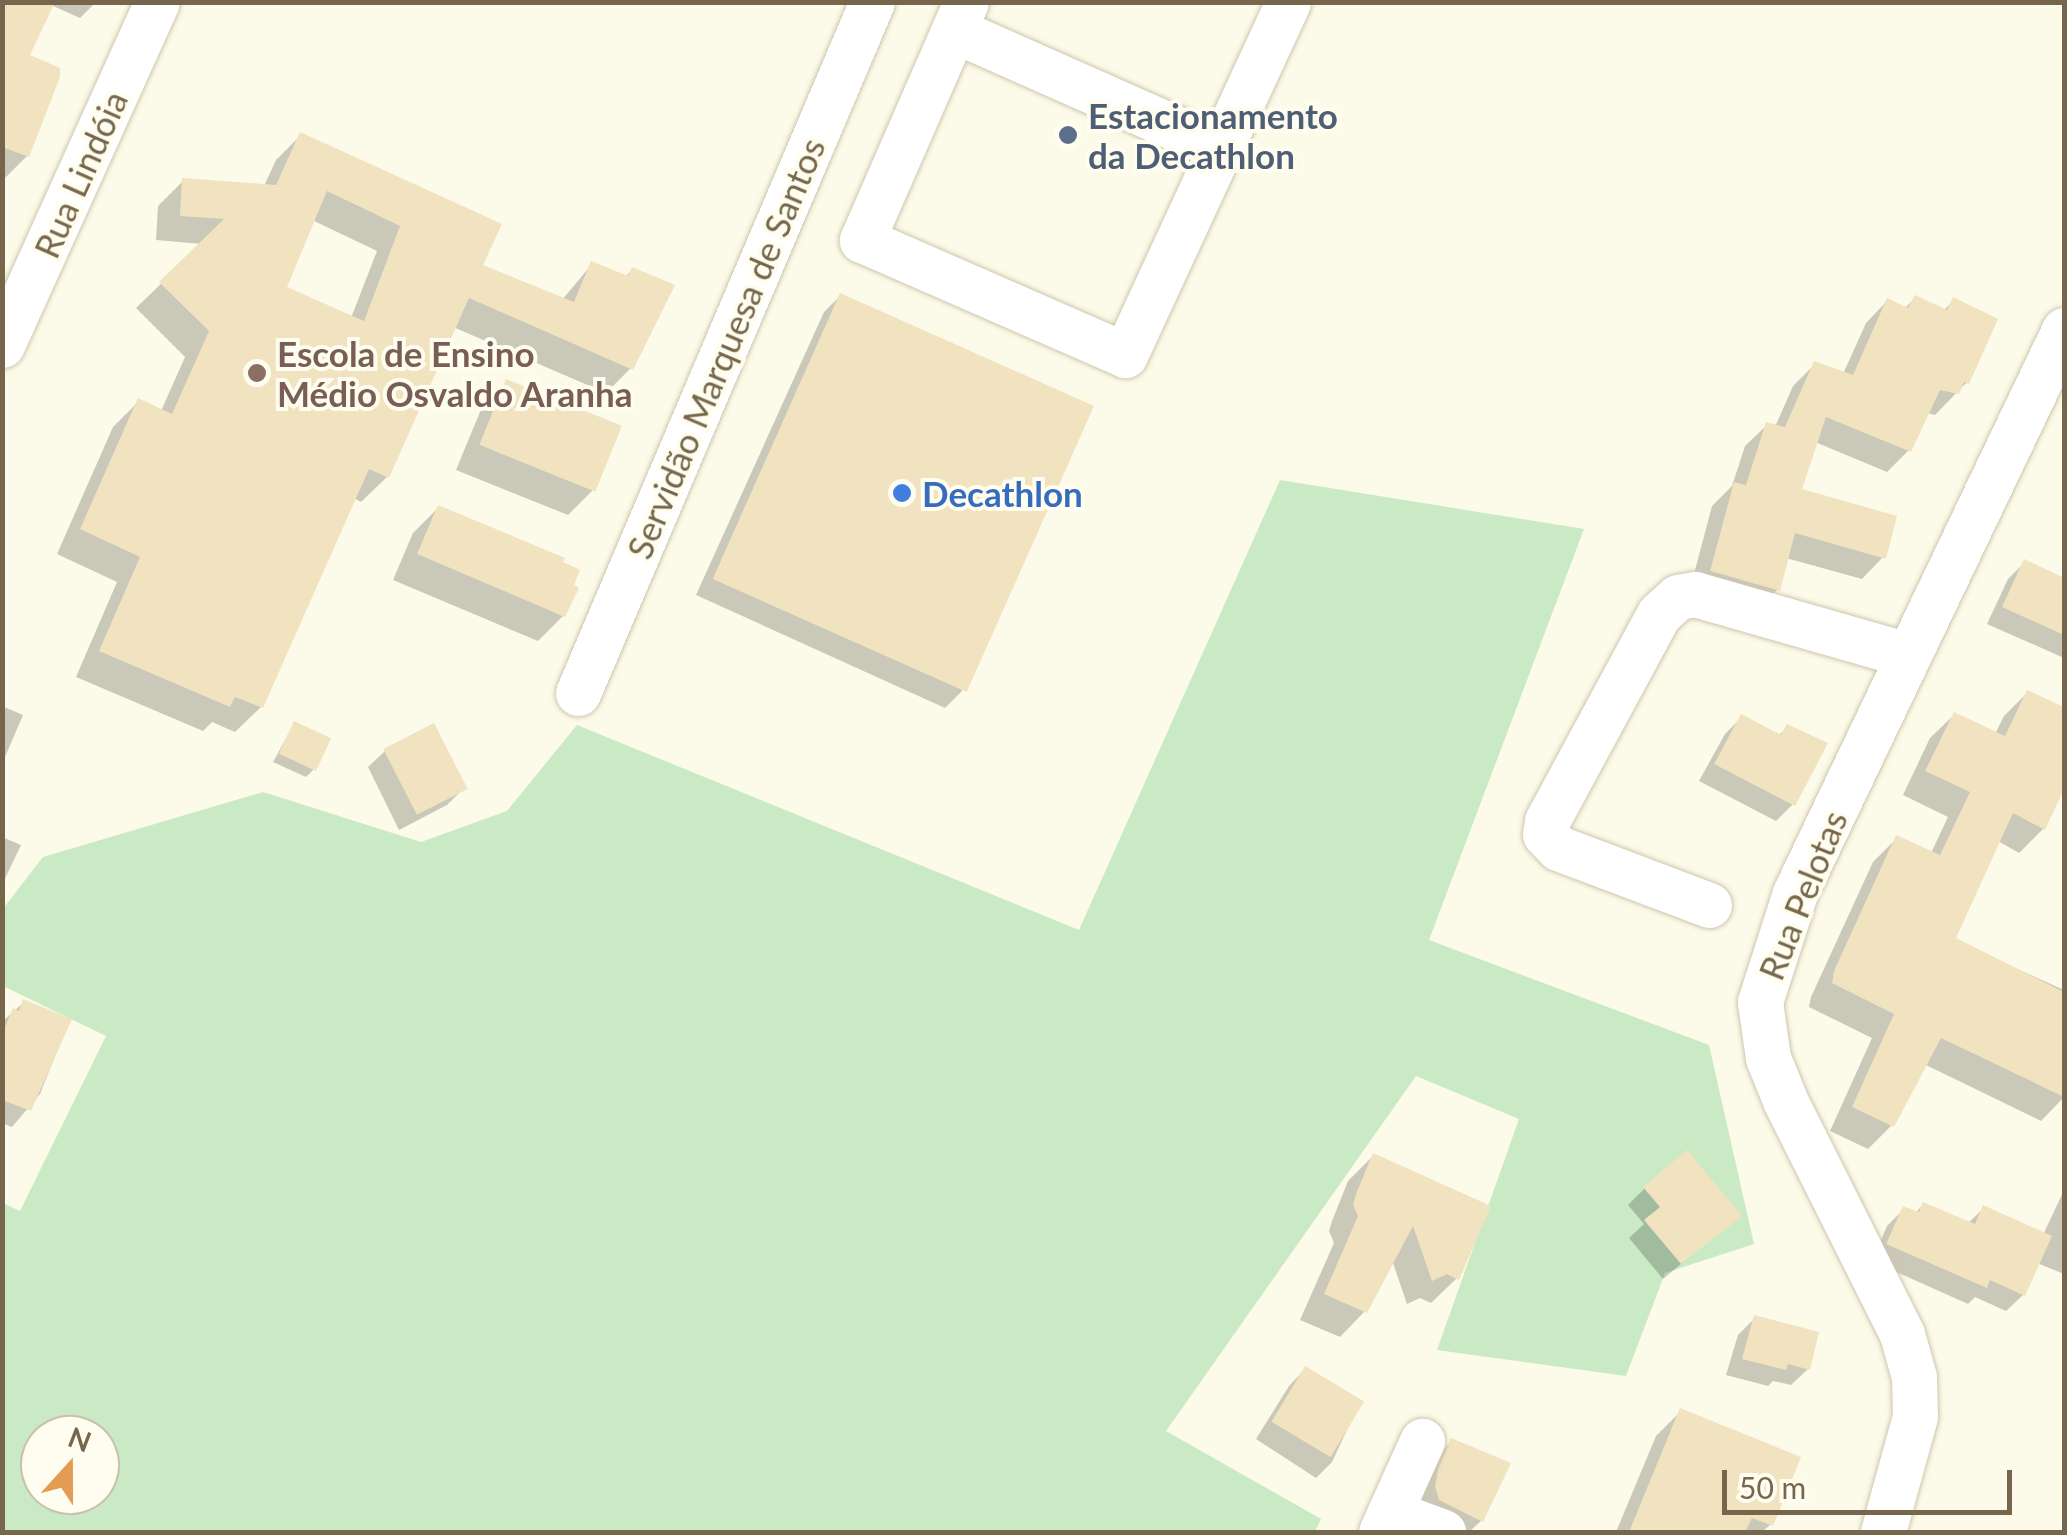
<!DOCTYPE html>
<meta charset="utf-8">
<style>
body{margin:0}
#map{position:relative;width:2067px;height:1535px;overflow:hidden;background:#fcfae8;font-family:Lato,sans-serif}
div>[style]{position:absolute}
.green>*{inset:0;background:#caeac6}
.shadow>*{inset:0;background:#0003}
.building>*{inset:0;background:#f1e2c0;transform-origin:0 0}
.roads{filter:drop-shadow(0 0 2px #cec6ae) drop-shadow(0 0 2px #cec6ae)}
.minor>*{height:45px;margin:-22.5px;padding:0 22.5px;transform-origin:22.5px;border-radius:22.5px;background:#fff}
.dots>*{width:28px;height:28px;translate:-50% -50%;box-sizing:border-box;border:5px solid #fffdef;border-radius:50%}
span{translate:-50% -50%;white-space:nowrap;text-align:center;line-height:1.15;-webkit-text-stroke:8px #fffdef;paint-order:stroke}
.service-label{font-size:35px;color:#4e5e75;font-weight:700}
.left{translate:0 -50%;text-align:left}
.street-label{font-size:35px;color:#76674c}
.education-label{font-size:35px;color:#785e54;font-weight:700}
.shop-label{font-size:35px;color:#366cbe;font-weight:700}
.frame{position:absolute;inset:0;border:5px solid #76674c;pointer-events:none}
.north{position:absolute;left:20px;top:1415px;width:100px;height:100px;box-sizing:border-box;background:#fffdef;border:2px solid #c8c1ae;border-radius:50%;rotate:21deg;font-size:28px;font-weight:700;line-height:40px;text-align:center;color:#76674c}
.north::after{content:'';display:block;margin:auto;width:35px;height:45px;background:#e39c51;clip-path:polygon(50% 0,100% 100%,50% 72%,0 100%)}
.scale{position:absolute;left:1722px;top:1470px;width:290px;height:45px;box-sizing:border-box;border:5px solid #76674c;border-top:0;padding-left:12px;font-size:30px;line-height:35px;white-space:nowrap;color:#76674c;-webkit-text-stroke:8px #fffdef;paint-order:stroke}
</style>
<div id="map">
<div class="green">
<div style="clip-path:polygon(evenodd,1280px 480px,1584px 529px,1429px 940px,1709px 1045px,1754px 1244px,1665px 1273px,1626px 1376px,1437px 1350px,1519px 1119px,1416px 1076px,1166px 1431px,1321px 1519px,1315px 1532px,3px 1532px,3px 1203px,20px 1211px,106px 1036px,3px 986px,2px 910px,43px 857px,263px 792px,421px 842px,507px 811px,577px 725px,1079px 930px,1280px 480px,40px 1435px,100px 1435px,100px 1495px,40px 1495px,40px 1435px)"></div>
</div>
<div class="shadow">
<div style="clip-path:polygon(2px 2px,96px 2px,80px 18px,51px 5px,27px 56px,27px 156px,3px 180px)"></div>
<div style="clip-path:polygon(evenodd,301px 135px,480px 266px,562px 300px,592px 264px,625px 277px,632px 270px,631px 368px,606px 393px,453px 327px,387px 477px,361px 502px,354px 498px,261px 707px,235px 732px,212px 722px,203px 731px,76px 677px,117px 582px,57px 554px,113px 427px,139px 401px,161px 411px,185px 357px,136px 308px,202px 244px,156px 240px,158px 206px,183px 181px,264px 186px,276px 160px,301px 135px,312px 220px,377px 251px,351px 318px,283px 288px,312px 220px)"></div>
<div style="clip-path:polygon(840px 296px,962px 691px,945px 708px,696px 595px,824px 312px)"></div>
<div style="clip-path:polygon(1915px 298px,1943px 311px,1954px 300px,1967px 382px,1935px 415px,1927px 413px,1909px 450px,1887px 472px,1815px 442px,1799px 491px,1883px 557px,1862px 579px,1786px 558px,1777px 590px,1755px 611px,1689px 593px,1712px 506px,1732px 486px,1745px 446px,1767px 425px,1775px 427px,1793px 386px,1815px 364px,1843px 374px,1866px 323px,1887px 301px,1904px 309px)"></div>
<div style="clip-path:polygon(507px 382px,593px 490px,568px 515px,456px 470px,482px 407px)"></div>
<div style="clip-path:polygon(438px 508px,563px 616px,538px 641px,393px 580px,413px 533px)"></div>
<div style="clip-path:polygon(2025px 562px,2064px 581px,2064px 658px,1987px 624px,2008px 579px)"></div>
<div style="clip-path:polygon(2027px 693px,2064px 710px,2064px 725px,2056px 744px,2064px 748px,2064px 783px,2043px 829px,2019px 853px,1998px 841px,1953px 940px,2064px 990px,2064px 1097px,2041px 1121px,1924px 1064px,1891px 1126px,1868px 1149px,1830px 1131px,1872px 1038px,1809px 1007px,1811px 997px,1873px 862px,1897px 838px,1931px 853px,1948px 817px,1903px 795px,1930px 738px,1954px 715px,1995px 734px,2004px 716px)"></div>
<div style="clip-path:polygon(2px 706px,23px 715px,2px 764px)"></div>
<div style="clip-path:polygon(1742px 717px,1778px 736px,1788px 727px,1793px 804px,1776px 821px,1699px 781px,1725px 734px)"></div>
<div style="clip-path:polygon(294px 724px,314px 769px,306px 777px,273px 762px)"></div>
<div style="clip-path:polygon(385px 751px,464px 788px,447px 805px,399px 830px,368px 767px)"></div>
<div style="clip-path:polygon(2px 837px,21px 845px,2px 885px)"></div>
<div style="clip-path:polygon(24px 1002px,69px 1021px,40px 1094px,12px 1127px,2px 1123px,2px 1022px)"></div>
<div style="clip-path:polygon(1373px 1156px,1457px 1278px,1431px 1303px,1420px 1298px,1407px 1304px,1393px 1263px,1365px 1311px,1340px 1337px,1300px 1320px,1334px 1243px,1329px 1231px,1332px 1221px,1348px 1181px)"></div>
<div style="clip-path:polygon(1645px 1188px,1739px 1216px,1663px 1279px,1629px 1238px,1644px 1224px,1628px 1205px)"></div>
<div style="clip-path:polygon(2064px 1190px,2064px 1274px,2037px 1263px,2023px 1295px,2006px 1311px,1975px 1297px,1968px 1304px,1872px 1261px,1887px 1226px,1904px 1209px,1915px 1213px,1923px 1205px,1967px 1224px,1984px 1208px,2043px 1235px)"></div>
<div style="clip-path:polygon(1755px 1318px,1808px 1369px,1791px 1385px,1773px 1381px,1768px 1386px,1726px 1375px,1738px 1335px)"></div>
<div style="clip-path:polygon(1305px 1369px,1360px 1402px,1332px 1462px,1316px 1478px,1256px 1439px,1289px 1386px)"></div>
<div style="clip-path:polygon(1681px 1411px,1771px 1524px,1762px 1532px,1616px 1532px,1656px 1436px)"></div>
<div style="clip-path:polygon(1452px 1441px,1481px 1521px,1469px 1532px,1455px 1532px,1420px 1504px,1435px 1457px)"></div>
</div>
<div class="building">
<div style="clip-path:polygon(2px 2px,55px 2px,30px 55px,60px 68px,60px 77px,29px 157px,2px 147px)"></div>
<div style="clip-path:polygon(evenodd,300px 132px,502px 224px,483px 265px,574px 302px,591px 261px,628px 276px,632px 267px,675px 285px,633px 370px,469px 298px,389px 478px,369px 469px,263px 708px,235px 697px,230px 707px,99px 651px,140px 557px,80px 529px,138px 398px,172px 414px,209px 331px,159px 282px,224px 219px,180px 216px,182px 178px,276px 185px,300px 132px,327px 191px,400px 226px,364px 321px,287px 287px,327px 191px)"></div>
<div style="left:840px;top:293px;width:278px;height:313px;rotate:24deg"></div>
<div style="clip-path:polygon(1915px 295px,1947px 310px,1953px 297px,1998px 319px,1969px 384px,1964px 382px,1959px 394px,1940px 390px,1911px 452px,1826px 417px,1802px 489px,1897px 516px,1886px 559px,1795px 533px,1780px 591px,1710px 571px,1734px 482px,1746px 485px,1766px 422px,1785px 427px,1814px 361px,1853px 375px,1887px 298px,1908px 308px)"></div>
<div style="left:506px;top:379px;width:125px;height:71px;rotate:22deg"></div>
<div style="clip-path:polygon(438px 505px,565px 558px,563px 562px,580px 570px,574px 585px,579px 588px,565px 617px,417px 554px)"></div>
<div style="clip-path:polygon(2024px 559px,2064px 578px,2064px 635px,2002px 607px)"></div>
<div style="clip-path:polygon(2027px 690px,2064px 707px,2064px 789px,2045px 830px,2013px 813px,1956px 938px,2064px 992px,2064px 1097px,1941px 1038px,1894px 1127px,1852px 1107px,1894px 1014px,1832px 983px,1834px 971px,1896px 835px,1940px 855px,1970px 792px,1925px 771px,1954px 712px,2005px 736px)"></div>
<div style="clip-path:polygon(1741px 714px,1781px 735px,1787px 724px,1828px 743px,1795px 806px,1714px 764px)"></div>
<div style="left:294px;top:721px;width:41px;height:36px;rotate:25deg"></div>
<div style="left:434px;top:723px;width:74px;height:57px;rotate:63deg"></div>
<div style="clip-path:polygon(23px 999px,72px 1019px,31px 1111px,2px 1100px,2px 1034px,13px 1008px,19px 1011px)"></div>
<div style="clip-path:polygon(1687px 1150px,1742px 1216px,1681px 1264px,1644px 1220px,1660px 1207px,1643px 1187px)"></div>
<div style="clip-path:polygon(1373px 1153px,1491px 1206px,1459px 1280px,1447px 1274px,1432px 1281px,1413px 1226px,1367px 1313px,1324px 1294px,1358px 1216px,1353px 1205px,1356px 1194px)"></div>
<div style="clip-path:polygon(1923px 1202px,1975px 1224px,1983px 1205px,2052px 1236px,2025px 1296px,1990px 1280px,1987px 1288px,1886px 1244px,1903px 1206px,1919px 1212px)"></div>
<div style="clip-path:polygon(1754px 1315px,1819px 1332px,1810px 1370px,1788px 1364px,1786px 1370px,1742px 1359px)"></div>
<div style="left:1305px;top:1366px;width:69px;height:65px;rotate:31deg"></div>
<div style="clip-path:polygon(1680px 1408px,1801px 1457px,1773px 1526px,1752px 1518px,1745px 1532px,1629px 1532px)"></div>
<div style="clip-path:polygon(1451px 1438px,1511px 1463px,1483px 1522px,1439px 1500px,1435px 1486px,1438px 1469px)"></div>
</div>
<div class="roads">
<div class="minor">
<div style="left:966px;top:2px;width:260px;rotate:113.6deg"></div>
<div style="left:862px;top:240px;width:287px;rotate:23.6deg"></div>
<div style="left:1125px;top:355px;width:389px;rotate:-65.2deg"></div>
<div style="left:954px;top:30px;width:291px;rotate:23.9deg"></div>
<div style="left:2px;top:345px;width:376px;rotate:-65.7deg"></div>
<div style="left:578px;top:693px;width:751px;rotate:-66.95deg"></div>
<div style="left:1709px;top:905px;width:161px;rotate:-159.3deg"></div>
<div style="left:1558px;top:848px;width:19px;rotate:-133deg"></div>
<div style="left:1545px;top:834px;width:13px;rotate:-81deg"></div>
<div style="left:1547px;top:821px;width:235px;rotate:-61.6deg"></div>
<div style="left:1659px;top:614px;width:25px;rotate:-42deg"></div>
<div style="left:1678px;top:597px;width:17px;rotate:-10deg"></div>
<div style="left:1695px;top:594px;width:222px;rotate:16deg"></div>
<div style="left:1390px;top:1512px;width:57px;rotate:20.7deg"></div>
<div style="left:1381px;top:1532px;width:100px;rotate:-65.7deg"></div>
<div style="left:1883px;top:1532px;width:119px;rotate:-74.5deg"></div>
<div style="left:1915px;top:1417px;width:40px;rotate:-91.4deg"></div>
<div style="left:1914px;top:1377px;width:45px;rotate:-105.6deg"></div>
<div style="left:1902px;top:1334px;width:262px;rotate:-116.6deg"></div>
<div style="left:1785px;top:1100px;width:45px;rotate:-112deg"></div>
<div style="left:1768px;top:1058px;width:57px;rotate:-98.1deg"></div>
<div style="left:1760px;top:1002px;width:114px;rotate:-72.2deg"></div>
<div style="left:1795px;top:893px;width:624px;rotate:-64.46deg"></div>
</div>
</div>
<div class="dots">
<div style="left:1068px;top:135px;background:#5c6f8a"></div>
<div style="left:257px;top:373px;background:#8d6e63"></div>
<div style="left:902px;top:493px;background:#3f7fe0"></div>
</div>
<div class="service-label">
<span class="left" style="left:1088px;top:135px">Estacionamento<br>da Decathlon</span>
</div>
<div class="street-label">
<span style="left:80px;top:174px;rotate:-66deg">Rua Lindóia</span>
<span style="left:725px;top:348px;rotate:-67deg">Servidão Marquesa de Santos</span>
<span style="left:1802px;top:895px;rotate:-68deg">Rua Pelotas</span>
</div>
<div class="education-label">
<span class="left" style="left:277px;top:373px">Escola de Ensino<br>Médio Osvaldo Aranha</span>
</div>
<div class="shop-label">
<span class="left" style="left:922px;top:493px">Decathlon</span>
</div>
<div class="frame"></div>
<div class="north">N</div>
<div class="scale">50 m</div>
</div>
